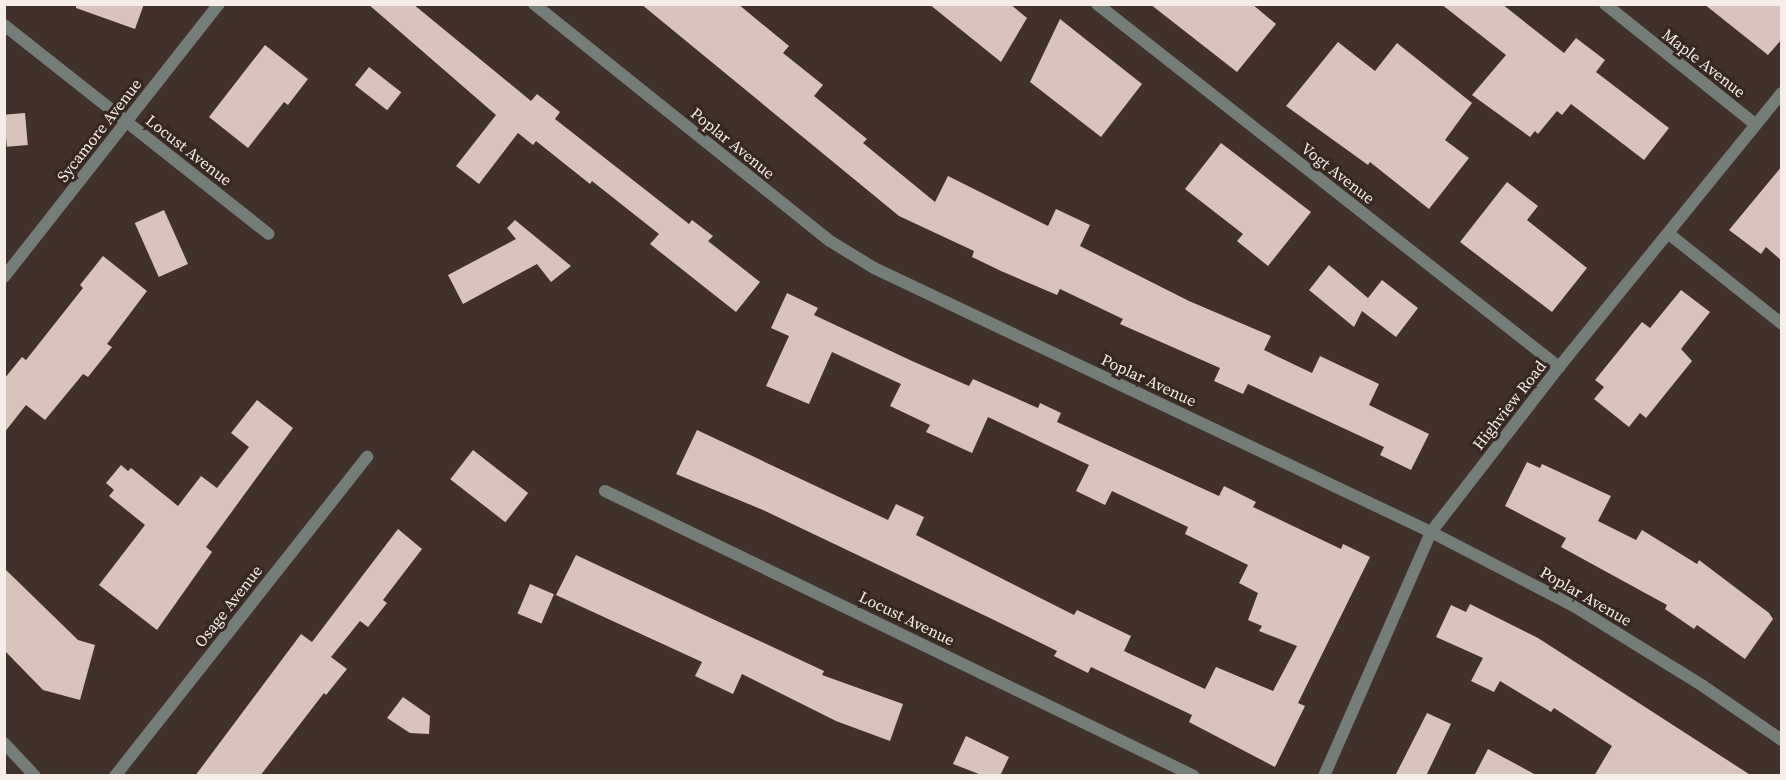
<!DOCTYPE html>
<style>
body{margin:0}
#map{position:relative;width:1786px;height:780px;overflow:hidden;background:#40312a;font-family:"Source Serif 4",serif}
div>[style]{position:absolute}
.building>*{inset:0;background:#d8c4bc;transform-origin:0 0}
.street>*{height:12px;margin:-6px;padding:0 6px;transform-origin:6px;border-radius:6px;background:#757d79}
span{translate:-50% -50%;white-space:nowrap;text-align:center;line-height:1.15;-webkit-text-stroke:6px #362720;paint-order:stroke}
.street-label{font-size:16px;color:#f6ece8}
.frame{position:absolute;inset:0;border:6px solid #f6ece8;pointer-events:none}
</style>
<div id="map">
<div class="building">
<div style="clip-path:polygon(76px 4px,144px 4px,135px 29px,76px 8px)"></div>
<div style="clip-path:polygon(368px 4px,413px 4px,531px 101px,537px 94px,560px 112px,555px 119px,689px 224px,692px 220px,713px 236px,708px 241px,760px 282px,736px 312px,650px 244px,659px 234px,592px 181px,590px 184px,536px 141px,533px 145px,518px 133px,479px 184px,456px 166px,496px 115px)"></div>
<div style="clip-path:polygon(641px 4px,738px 4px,789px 46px,783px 53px,823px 85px,814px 96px,867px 139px,863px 143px,935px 202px,948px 176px,1048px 226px,1056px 209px,1090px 225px,1080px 246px,1189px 301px,1271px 336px,1264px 350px,1312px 373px,1320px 356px,1379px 384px,1369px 405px,1429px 434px,1411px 470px,1380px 455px,1384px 447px,1248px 384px,1243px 394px,1214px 381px,1220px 368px,1120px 324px,1123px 319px,1060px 289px,1057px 295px,1001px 271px,972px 257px,974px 251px,899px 216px)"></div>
<div style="clip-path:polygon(929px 4px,1010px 4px,1027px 18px,1001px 62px)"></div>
<div style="clip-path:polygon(1150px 4px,1252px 4px,1276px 24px,1237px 72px)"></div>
<div style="clip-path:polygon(1441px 4px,1502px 4px,1564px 53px,1576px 38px,1605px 60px,1596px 72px,1669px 128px,1644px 160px,1571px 104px,1562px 115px,1557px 111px,1538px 134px,1535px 131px,1530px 137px,1472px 95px,1506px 55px)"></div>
<div style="clip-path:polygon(1704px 4px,1782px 4px,1782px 39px,1768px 55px)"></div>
<div style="clip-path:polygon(1060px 19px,1142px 84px,1101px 137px,1030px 82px)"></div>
<div style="clip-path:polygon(1338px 42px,1375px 71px,1397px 43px,1472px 103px,1445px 140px,1469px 158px,1429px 209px,1370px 162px,1368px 165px,1286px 106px)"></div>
<div style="clip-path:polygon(265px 45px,308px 79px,288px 105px,284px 102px,248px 148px,209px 117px)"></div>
<div style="left:369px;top:67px;width:41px;height:23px;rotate:38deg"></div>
<div style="left:25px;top:113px;width:32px;height:21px;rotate:85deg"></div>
<div style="clip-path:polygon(1221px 143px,1311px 212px,1268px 266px,1237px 241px,1243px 234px,1185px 189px)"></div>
<div style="clip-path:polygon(1782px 166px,1782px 261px,1766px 247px,1761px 254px,1729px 230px)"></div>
<div style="clip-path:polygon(1507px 182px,1538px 206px,1527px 220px,1587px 268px,1552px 312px,1460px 242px)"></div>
<div style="left:164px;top:210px;width:59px;height:32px;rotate:66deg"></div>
<div style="clip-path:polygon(515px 220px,571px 266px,551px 282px,537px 264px,463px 304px,448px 275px,516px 239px,507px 228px)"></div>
<div style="clip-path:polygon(103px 256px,147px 291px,107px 344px,112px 347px,88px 377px,83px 374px,45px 420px,26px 405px,4px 433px,4px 379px,22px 357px,26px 360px,83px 288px,80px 285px)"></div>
<div style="clip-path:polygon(1329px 265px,1368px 298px,1382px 280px,1418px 308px,1396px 337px,1362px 311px,1354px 327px,1309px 290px)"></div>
<div style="clip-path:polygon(1681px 290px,1710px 312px,1681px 349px,1692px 361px,1646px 418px,1640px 413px,1629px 427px,1594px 399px,1604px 387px,1595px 380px,1642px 322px,1650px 328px)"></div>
<div style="clip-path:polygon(787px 293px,818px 308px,814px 315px,912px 361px,969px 386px,973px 379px,1038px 408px,1040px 403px,1061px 413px,1057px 422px,1219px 496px,1224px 486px,1256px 502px,1253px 507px,1341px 549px,1343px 544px,1370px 557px,1298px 703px,1305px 706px,1275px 767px,1189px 722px,1192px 715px,1091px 667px,1088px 673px,1054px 656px,1057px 651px,992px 619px,763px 510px,676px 474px,697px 430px,888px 520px,896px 504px,924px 517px,916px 535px,1074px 615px,1077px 610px,1131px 636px,1124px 651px,1205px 689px,1216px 667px,1273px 691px,1297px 646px,1259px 631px,1262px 626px,1248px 620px,1258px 593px,1239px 583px,1248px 565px,1185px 534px,1188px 527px,1112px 491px,1105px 505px,1076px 491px,1089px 465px,988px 417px,972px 453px,926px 432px,930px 425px,890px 406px,901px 384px,832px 352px,809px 404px,766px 386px,789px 336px,771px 328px)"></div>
<div style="clip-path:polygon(257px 400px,293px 428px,206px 547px,212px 552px,157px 630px,99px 585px,145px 525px,109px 496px,114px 490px,106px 483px,121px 465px,128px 471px,131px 468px,178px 506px,201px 476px,217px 488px,249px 447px,231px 433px)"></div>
<div style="left:473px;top:450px;width:70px;height:37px;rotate:38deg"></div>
<div style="clip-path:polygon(1527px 462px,1540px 468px,1542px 464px,1611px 496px,1598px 521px,1636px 540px,1642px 530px,1697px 564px,1699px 560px,1769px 613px,1773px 619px,1745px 659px,1697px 625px,1694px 629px,1665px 609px,1667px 605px,1561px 547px,1566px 538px,1505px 506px)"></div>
<div style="clip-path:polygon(398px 529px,422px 549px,383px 600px,387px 603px,368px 627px,360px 621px,331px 657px,347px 669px,326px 695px,324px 693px,260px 776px,195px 776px,301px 634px,312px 642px)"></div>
<div style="clip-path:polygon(576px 555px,824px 671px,822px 675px,903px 704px,890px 741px,836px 721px,742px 674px,733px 694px,695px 676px,702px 662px,556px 595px)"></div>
<div style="clip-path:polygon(4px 568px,78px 640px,95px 645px,80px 700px,43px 690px,4px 650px)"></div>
<div style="left:530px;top:584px;width:26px;height:32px;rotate:23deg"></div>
<div style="clip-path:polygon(1470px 604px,1538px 638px,1752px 776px,1594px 776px,1612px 746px,1554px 708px,1551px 712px,1500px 681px,1494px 692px,1471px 681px,1483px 658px,1436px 637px,1451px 605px,1466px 612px)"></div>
<div style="clip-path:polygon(403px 697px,430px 716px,429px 734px,410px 733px,387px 718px)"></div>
<div style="clip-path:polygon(1427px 713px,1451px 724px,1426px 776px,1395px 776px)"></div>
<div style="clip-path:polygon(966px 736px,1009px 757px,1000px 776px,984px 776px,953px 764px)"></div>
<div style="clip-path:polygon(1488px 749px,1538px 776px,1474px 776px)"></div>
</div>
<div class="street">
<div style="left:534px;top:4px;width:379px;rotate:38.7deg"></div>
<div style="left:830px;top:241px;width:52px;rotate:31.5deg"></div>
<div style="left:874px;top:268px;width:616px;rotate:25.36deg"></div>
<div style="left:1431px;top:532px;width:159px;rotate:27.4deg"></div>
<div style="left:1572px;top:605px;width:154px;rotate:31.7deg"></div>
<div style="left:1703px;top:686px;width:96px;rotate:34.4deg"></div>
<div style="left:1097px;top:4px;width:588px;rotate:38.16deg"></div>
<div style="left:1605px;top:4px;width:192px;rotate:38.7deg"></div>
<div style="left:4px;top:25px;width:337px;rotate:38.3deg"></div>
<div style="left:1669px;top:234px;width:144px;rotate:38.5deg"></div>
<div style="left:4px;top:277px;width:347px;rotate:-51.8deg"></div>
<div style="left:605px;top:491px;width:654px;rotate:25.82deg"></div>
<div style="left:4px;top:743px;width:45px;rotate:46.8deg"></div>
<div style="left:115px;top:776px;width:407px;rotate:-51.7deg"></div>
<div style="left:1324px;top:776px;width:266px;rotate:-66.3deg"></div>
<div style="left:1431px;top:532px;width:209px;rotate:-52.2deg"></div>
<div style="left:1559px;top:367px;width:353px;rotate:-50.9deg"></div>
</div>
<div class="street-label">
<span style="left:1704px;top:63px;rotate:38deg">Maple Avenue</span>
<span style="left:99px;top:130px;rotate:-52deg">Sycamore Avenue</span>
<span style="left:733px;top:143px;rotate:39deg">Poplar Avenue</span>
<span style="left:189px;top:150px;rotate:38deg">Locust Avenue</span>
<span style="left:1338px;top:173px;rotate:38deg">Vogt Avenue</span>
<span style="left:1149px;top:380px;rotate:25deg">Poplar Avenue</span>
<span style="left:1509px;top:405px;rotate:-52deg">Highview Road</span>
<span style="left:1586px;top:596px;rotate:30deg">Poplar Avenue</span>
<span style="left:228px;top:606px;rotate:-52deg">Osage Avenue</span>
<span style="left:907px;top:618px;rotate:26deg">Locust Avenue</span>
</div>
<div class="frame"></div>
</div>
